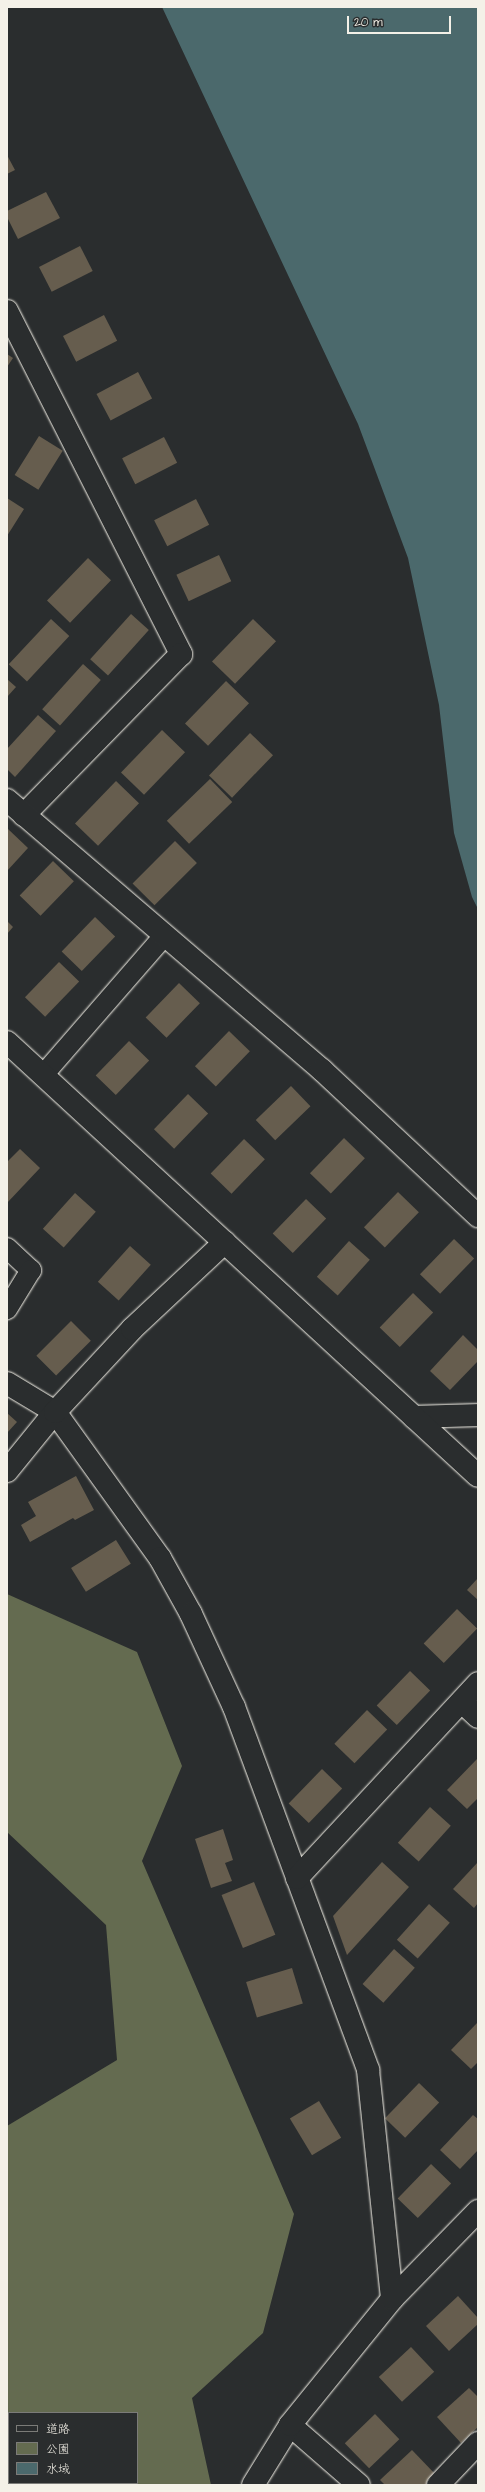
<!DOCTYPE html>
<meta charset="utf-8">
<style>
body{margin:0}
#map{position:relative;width:485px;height:2492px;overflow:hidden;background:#2a2d2e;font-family:"Architects Daughter","Klee One",sans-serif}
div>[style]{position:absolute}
.green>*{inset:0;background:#646b50}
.water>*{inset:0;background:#4b696c}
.building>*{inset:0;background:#665d4e;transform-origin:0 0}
.roads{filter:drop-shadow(0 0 1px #f4f1e8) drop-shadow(0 0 1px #f4f1e8)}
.lane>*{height:20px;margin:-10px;padding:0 10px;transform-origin:10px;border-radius:10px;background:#2a2d2e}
.street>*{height:22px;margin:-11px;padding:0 11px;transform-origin:11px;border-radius:11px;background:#2a2d2e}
.secondary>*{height:22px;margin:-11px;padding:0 11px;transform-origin:11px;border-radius:11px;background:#2a2d2e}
span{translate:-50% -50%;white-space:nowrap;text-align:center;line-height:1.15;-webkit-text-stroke:3px #2a2d2e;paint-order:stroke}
.frame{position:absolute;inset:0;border:8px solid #f4f1e8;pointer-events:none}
.legend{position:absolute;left:8px;top:2412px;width:130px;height:72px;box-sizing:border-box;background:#2a2d2e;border:1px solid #7b7b78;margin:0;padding:5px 7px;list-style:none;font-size:12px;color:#f4f1e8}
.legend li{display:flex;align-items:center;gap:8px;height:20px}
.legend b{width:20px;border:1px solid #7b7b78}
.scale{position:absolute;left:347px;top:16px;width:104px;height:18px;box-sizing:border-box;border:2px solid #f4f1e8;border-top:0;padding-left:5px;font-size:12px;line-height:14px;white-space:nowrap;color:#f4f1e8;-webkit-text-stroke:3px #2a2d2e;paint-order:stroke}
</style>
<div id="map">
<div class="green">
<div style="clip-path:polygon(evenodd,7px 1594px,137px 1652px,182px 1766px,142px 1861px,294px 2214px,263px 2333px,192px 2398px,211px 2485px,7px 2485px,7px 2126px,117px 2060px,106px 1925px,7px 1832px,7px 1594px,9px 2413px,137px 2413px,137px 2483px,9px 2483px,9px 2413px)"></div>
</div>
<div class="water">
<div style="clip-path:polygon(162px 7px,478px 7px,478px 909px,472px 897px,454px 833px,439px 705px,408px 558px,358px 424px)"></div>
</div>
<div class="building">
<div style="clip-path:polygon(7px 155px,15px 170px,7px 174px)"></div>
<div style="clip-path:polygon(46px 192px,60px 218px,18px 239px,7px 217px,7px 211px)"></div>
<div style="left:80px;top:246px;width:28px;height:46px;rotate:63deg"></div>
<div style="left:104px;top:315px;width:29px;height:46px;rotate:63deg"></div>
<div style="clip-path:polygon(7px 354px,13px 358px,7px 367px)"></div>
<div style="left:138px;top:372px;width:30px;height:47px;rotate:62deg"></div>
<div style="left:39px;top:436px;width:28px;height:46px;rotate:32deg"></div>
<div style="left:164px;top:437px;width:29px;height:47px;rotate:63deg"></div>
<div style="clip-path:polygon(7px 498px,24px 509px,7px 536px)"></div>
<div style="left:196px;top:499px;width:29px;height:47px;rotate:63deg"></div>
<div style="left:219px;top:555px;width:29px;height:47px;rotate:65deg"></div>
<div style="left:88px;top:558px;width:32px;height:59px;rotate:44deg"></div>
<div style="left:131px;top:614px;width:24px;height:61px;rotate:42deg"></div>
<div style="left:51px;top:619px;width:25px;height:62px;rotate:43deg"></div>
<div style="left:253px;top:619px;width:32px;height:59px;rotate:44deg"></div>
<div style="left:83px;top:664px;width:24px;height:61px;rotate:42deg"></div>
<div style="clip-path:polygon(7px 679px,16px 687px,7px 697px)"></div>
<div style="left:226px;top:681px;width:32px;height:59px;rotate:44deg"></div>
<div style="clip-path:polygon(38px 715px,56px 731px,15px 777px,7px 769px,7px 749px)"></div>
<div style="left:162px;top:730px;width:32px;height:59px;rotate:44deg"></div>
<div style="left:250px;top:733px;width:32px;height:59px;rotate:44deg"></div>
<div style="left:210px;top:779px;width:32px;height:60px;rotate:46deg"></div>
<div style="left:116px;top:781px;width:32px;height:59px;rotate:44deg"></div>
<div style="clip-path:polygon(8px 829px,28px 848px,7px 871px,7px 830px)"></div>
<div style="left:175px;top:841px;width:31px;height:60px;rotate:45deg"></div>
<div style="left:53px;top:861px;width:29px;height:48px;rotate:44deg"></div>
<div style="left:95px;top:917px;width:28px;height:48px;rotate:44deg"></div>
<div style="clip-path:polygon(7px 921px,13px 927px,7px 934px)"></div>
<div style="left:59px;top:962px;width:28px;height:49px;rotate:44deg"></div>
<div style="left:179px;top:983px;width:29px;height:48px;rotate:44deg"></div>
<div style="left:229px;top:1031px;width:29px;height:49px;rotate:44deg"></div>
<div style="left:129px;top:1041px;width:28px;height:48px;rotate:44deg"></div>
<div style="left:291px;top:1086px;width:28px;height:49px;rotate:46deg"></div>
<div style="left:188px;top:1094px;width:28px;height:49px;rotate:44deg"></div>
<div style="left:344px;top:1138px;width:29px;height:49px;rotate:44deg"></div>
<div style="left:244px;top:1139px;width:29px;height:48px;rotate:44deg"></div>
<div style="clip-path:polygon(20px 1149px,40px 1168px,7px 1203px,7px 1162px)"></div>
<div style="left:398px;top:1192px;width:29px;height:49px;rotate:44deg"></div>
<div style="left:75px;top:1193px;width:28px;height:48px;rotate:42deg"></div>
<div style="left:306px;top:1199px;width:28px;height:48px;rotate:44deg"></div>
<div style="left:454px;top:1239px;width:28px;height:49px;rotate:44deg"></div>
<div style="left:349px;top:1241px;width:28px;height:48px;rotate:42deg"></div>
<div style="left:130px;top:1246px;width:28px;height:48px;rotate:42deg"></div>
<div style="left:413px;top:1293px;width:28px;height:48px;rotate:44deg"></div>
<div style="left:71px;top:1321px;width:28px;height:49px;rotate:45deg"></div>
<div style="clip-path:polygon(463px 1335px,478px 1350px,478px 1361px,450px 1390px,430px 1371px)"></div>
<div style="clip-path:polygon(7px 1413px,17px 1422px,7px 1433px)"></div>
<div style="clip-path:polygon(76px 1476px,94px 1510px,75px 1520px,73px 1518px,30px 1542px,21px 1525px,36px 1516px,28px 1502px)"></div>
<div style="left:116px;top:1540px;width:28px;height:53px;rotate:58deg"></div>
<div style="clip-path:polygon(478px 1578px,478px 1600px,467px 1590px)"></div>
<div style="left:457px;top:1609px;width:28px;height:48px;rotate:44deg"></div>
<div style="left:410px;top:1671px;width:28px;height:48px;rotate:44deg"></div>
<div style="left:367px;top:1710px;width:28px;height:47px;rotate:44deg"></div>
<div style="clip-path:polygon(478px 1758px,478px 1798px,467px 1809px,447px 1790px)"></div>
<div style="left:322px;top:1769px;width:28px;height:48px;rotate:44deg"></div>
<div style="left:430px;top:1807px;width:28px;height:48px;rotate:42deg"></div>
<div style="clip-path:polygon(223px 1829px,233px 1860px,225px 1863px,232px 1881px,211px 1888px,195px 1839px)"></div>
<div style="clip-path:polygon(382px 1862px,409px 1887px,347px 1955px,333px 1916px)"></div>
<div style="clip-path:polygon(478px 1862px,478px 1903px,474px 1908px,453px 1889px)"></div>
<div style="left:254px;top:1882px;width:57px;height:35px;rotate:68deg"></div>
<div style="left:429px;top:1904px;width:28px;height:48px;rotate:42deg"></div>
<div style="left:394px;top:1949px;width:28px;height:47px;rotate:42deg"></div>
<div style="left:292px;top:1968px;width:37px;height:48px;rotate:73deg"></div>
<div style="clip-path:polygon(478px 2022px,478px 2062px,471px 2069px,451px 2050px)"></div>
<div style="left:419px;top:2083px;width:28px;height:49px;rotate:44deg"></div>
<div style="left:319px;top:2101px;width:43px;height:34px;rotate:59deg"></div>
<div style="clip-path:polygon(473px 2115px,478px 2119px,478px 2150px,460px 2169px,440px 2150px)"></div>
<div style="left:431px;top:2164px;width:28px;height:48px;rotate:44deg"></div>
<div style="clip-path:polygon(458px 2296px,478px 2318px,478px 2324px,449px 2351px,426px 2326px)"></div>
<div style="left:411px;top:2347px;width:34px;height:44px;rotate:47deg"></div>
<div style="clip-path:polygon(469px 2388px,478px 2397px,478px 2427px,461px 2443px,437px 2417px)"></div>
<div style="left:375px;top:2414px;width:35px;height:42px;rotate:46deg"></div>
<div style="clip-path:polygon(412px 2450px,436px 2475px,425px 2485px,385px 2485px,380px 2480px)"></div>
</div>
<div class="roads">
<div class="lane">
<div style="left:44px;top:1074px;width:184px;rotate:-49deg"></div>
<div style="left:7px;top:1248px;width:33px;rotate:43deg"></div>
<div style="left:31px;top:1270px;width:46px;rotate:121.6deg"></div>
</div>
<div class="street">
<div style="left:7px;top:311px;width:385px;rotate:63.1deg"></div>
<div style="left:181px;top:654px;width:225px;rotate:134.3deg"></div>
<div style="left:7px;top:800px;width:415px;rotate:40.6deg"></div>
<div style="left:322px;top:1070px;width:214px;rotate:43.1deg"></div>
<div style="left:7px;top:1383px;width:56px;rotate:31.1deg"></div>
<div style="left:55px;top:1412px;width:180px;rotate:54.3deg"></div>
<div style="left:160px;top:1558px;width:64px;rotate:61deg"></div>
<div style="left:191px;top:1614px;width:102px;rotate:65.2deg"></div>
<div style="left:234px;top:1707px;width:387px;rotate:69.7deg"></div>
<div style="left:368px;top:2070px;width:230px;rotate:84deg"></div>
<div style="left:414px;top:1417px;width:64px;rotate:-1.8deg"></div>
<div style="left:7px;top:1471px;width:76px;rotate:-50.9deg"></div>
<div style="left:55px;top:1412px;width:113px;rotate:-47.1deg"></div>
<div style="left:132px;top:1329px;width:127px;rotate:-43.1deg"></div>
<div style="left:462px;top:1702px;width:22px;rotate:43deg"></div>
<div style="left:297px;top:1878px;width:266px;rotate:-47.1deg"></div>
<div style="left:290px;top:2425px;width:91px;rotate:41deg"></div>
<div style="left:253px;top:2485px;width:70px;rotate:-58.3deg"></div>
<div style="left:290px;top:2425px;width:162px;rotate:-51deg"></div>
<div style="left:392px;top:2299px;width:123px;rotate:-45.7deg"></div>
<div style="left:438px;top:2485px;width:58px;rotate:-46.4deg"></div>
</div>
<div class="secondary">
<div style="left:7px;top:1042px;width:640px;rotate:42.66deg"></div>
</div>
</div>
<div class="frame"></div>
<ul class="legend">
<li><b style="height:5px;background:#2a2d2e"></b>道路</li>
<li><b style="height:11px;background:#646b50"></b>公園</li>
<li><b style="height:11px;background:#4b696c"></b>水域</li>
</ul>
<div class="scale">20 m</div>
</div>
